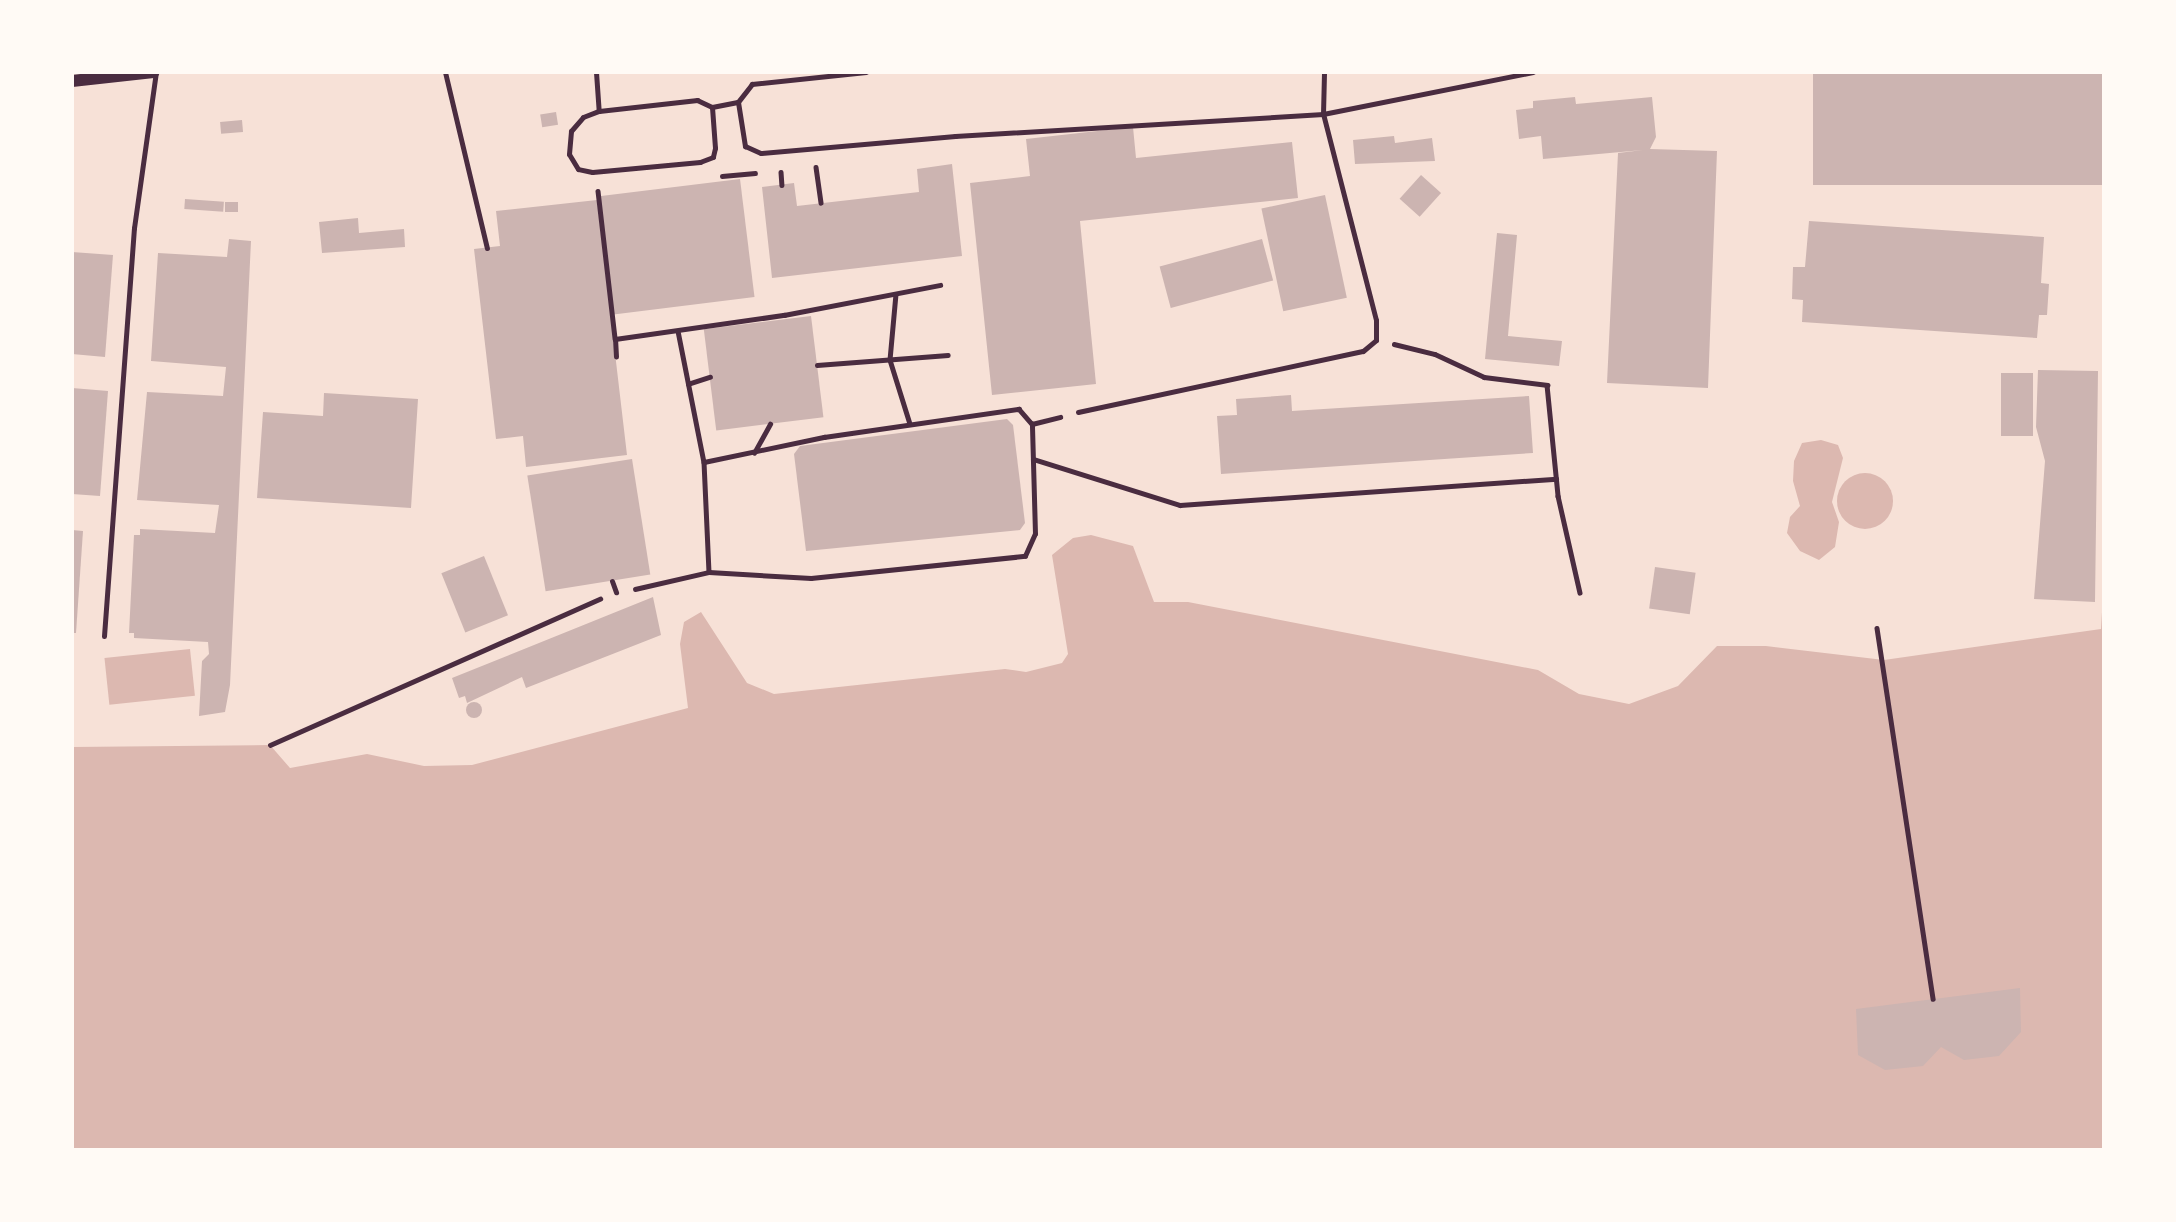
<!DOCTYPE html>
<style>
body{margin:0}
#map{position:relative;width:2176px;height:1222px;overflow:hidden;background:#f7e1d7;font-family:"PT Serif",serif}
div>[style]{position:absolute}
.water>*{inset:0;background:#dcb8b0;transform-origin:0 0}
.round{border-radius:50%}
.building>*{inset:0;background:#ccb4b1;transform-origin:0 0}
.path>*{height:4.5px;margin:-2.25px;padding:0 2.25px;transform-origin:2.25px;border-radius:2.25px;background:#4a2c40}
.service>*{height:5px;margin:-2.5px;padding:0 2.5px;transform-origin:2.5px;border-radius:2.5px;background:#4a2c40}
.tertiary>*{height:12px;margin:-6px;padding:0 6px;transform-origin:6px;border-radius:6px;background:#4a2c40}
span{translate:-50% -50%;white-space:nowrap;text-align:center;line-height:1.15;-webkit-text-stroke:7px #fffaf5;paint-order:stroke}
.frame{position:absolute;inset:0;border:74px solid #fffaf5;pointer-events:none}
</style>
<div id="map">
<div class="water">
<div style="clip-path:polygon(1821px 440px,1838px 445px,1843px 458px,1832px 502px,1839px 522px,1835px 547px,1819px 560px,1800px 551px,1787px 533px,1790px 517px,1800px 506px,1793px 481px,1794px 461px,1802px 443px)"></div>
<div class="round" style="left:1837px;top:473px;width:56px;height:56px"></div>
<div style="clip-path:polygon(1091px 535px,1133px 546px,1154px 602px,1188px 602px,1538px 670px,1579px 694px,1629px 704px,1678px 686px,1717px 646px,1766px 646px,1884px 660px,2101px 629px,2104px 578px,2104px 1150px,72px 1150px,72px 747px,270px 745px,290px 768px,367px 754px,424px 766px,472px 765px,688px 708px,680px 644px,684px 622px,701px 612px,747px 683px,774px 694px,1005px 669px,1026px 672px,1062px 663px,1068px 654px,1052px 555px,1073px 538px)"></div>
<div style="left:190px;top:649px;width:47px;height:86px;rotate:84deg"></div>
</div>
<div class="building">
<div style="left:1813px;top:72px;width:289px;height:113px"></div>
<div style="clip-path:polygon(1575px 97px,1576px 104px,1652px 97px,1656px 137px,1650px 149px,1717px 151px,1708px 388px,1607px 383px,1618px 153px,1643px 150px,1543px 159px,1541px 136px,1519px 139px,1516px 110px,1533px 108px,1533px 101px)"></div>
<div style="left:556px;top:112px;width:13px;height:16px;rotate:81deg"></div>
<div style="left:242px;top:120px;width:12px;height:22px;rotate:85deg"></div>
<div style="clip-path:polygon(1133px 127px,1136px 158px,1292px 142px,1298px 198px,1080px 221px,1096px 384px,992px 395px,970px 183px,1030px 176px,1026px 139px)"></div>
<div style="clip-path:polygon(1394px 136px,1395px 143px,1432px 138px,1435px 161px,1355px 164px,1353px 140px)"></div>
<div style="clip-path:polygon(952px 164px,962px 256px,772px 278px,762px 187px,794px 183px,797px 206px,919px 192px,917px 169px)"></div>
<div style="left:1421px;top:175px;width:27px;height:32px;rotate:42deg"></div>
<div style="left:740px;top:179px;width:119px;height:142px;rotate:83deg"></div>
<div style="left:1325px;top:195px;width:105px;height:65px;rotate:78deg"></div>
<div style="left:185px;top:199px;width:39px;height:10px;rotate:4deg"></div>
<div style="clip-path:polygon(597px 200px,627px 455px,526px 467px,523px 436px,496px 439px,474px 249px,500px 246px,496px 211px)"></div>
<div style="left:225px;top:202px;width:13px;height:10px"></div>
<div style="clip-path:polygon(358px 218px,359px 233px,404px 229px,405px 247px,322px 253px,319px 222px)"></div>
<div style="clip-path:polygon(1809px 221px,2044px 237px,2041px 283px,2049px 284px,2047px 315px,2039px 315px,2037px 338px,1802px 322px,1803px 300px,1792px 299px,1793px 267px,1805px 267px)"></div>
<div style="clip-path:polygon(1497px 233px,1517px 235px,1508px 336px,1562px 341px,1559px 366px,1485px 359px)"></div>
<div style="clip-path:polygon(229px 239px,251px 241px,230px 685px,225px 712px,199px 716px,202px 661px,209px 654px,208px 642px,134px 638px,134px 633px,129px 633px,134px 535px,140px 535px,140px 529px,215px 533px,219px 505px,137px 500px,147px 392px,223px 396px,226px 367px,151px 361px,158px 253px,227px 257px)"></div>
<div style="left:1262px;top:239px;width:43px;height:106px;rotate:75deg"></div>
<div style="clip-path:polygon(72px 252px,113px 255px,105px 357px,72px 354px)"></div>
<div style="left:811px;top:316px;width:102px;height:108px;rotate:83deg"></div>
<div style="clip-path:polygon(2038px 370px,2098px 371px,2095px 602px,2034px 599px,2045px 461px,2036px 427px)"></div>
<div style="left:2001px;top:373px;width:32px;height:63px"></div>
<div style="clip-path:polygon(72px 388px,108px 391px,100px 496px,72px 494px)"></div>
<div style="clip-path:polygon(324px 393px,418px 399px,411px 508px,257px 498px,263px 412px,323px 416px)"></div>
<div style="clip-path:polygon(1291px 395px,1292px 411px,1529px 396px,1533px 453px,1221px 474px,1217px 416px,1237px 415px,1236px 399px)"></div>
<div style="clip-path:polygon(1007px 419px,1013px 425px,1025px 523px,1020px 530px,806px 551px,794px 454px,800px 446px)"></div>
<div style="left:632px;top:459px;width:117px;height:106px;rotate:81deg"></div>
<div style="clip-path:polygon(72px 530px,83px 531px,76px 633px,72px 633px)"></div>
<div style="left:484px;top:556px;width:64px;height:46px;rotate:68deg"></div>
<div style="left:1655px;top:567px;width:41px;height:42px;rotate:8deg"></div>
<div style="clip-path:polygon(653px 597px,661px 635px,526px 688px,522px 677px,467px 703px,465px 696px,459px 698px,452px 678px)"></div>
<div class="round" style="left:466px;top:702px;width:16px;height:16px"></div>
<div style="clip-path:polygon(2020px 988px,2021px 1032px,1999px 1056px,1964px 1060px,1941px 1047px,1923px 1066px,1885px 1070px,1858px 1055px,1856px 1009px)"></div>
</div>
<div class="path">
<div style="left:816px;top:167px;width:36px;rotate:82deg"></div>
<div style="left:781px;top:172px;width:13px;rotate:86deg"></div>
<div style="left:722px;top:176px;width:33px;rotate:-5deg"></div>
<div style="left:598px;top:191px;width:149px;rotate:83.4deg"></div>
<div style="left:896px;top:294px;width:66px;rotate:95.2deg"></div>
<div style="left:890px;top:360px;width:67px;rotate:72.6deg"></div>
<div style="left:678px;top:331px;width:134px;rotate:78.8deg"></div>
<div style="left:704px;top:462px;width:123px;rotate:-11.8deg"></div>
<div style="left:824px;top:437px;width:197px;rotate:-8.2deg"></div>
<div style="left:1019px;top:409px;width:20px;rotate:49deg"></div>
<div style="left:1032px;top:424px;width:29px;rotate:-14deg"></div>
<div style="left:1394px;top:344px;width:42px;rotate:13.7deg"></div>
<div style="left:1435px;top:354px;width:54px;rotate:25.1deg"></div>
<div style="left:1484px;top:377px;width:64px;rotate:7.2deg"></div>
<div style="left:1547px;top:385px;width:112px;rotate:84.3deg"></div>
<div style="left:1558px;top:496px;width:99px;rotate:77.2deg"></div>
<div style="left:616px;top:357px;width:18px;rotate:-93deg"></div>
<div style="left:615px;top:339px;width:171px;rotate:-8.1deg"></div>
<div style="left:784px;top:315px;width:159px;rotate:-10.9deg"></div>
<div style="left:817px;top:365px;width:131px;rotate:-4.4deg"></div>
<div style="left:688px;top:384px;width:23px;rotate:-18deg"></div>
<div style="left:754px;top:453px;width:33px;rotate:-61deg"></div>
<div style="left:1033px;top:459px;width:154px;rotate:17.4deg"></div>
<div style="left:1180px;top:505px;width:377px;rotate:-4deg"></div>
<div style="left:704px;top:462px;width:110px;rotate:87.4deg"></div>
<div style="left:635px;top:589px;width:76px;rotate:-12.9deg"></div>
<div style="left:709px;top:572px;width:102px;rotate:3.4deg"></div>
<div style="left:811px;top:578px;width:215px;rotate:-5.9deg"></div>
<div style="left:1025px;top:556px;width:24px;rotate:-66deg"></div>
<div style="left:1035px;top:534px;width:110px;rotate:-91.6deg"></div>
<div style="left:1877px;top:628px;width:375px;rotate:81.4deg"></div>
<div style="left:270px;top:745px;width:361px;rotate:-23.9deg"></div>
</div>
<div class="service">
<div style="left:445px;top:72px;width:181px;rotate:76.6deg"></div>
<div style="left:596px;top:72px;width:39px;rotate:86deg"></div>
<div style="left:866px;top:72px;width:115px;rotate:174deg"></div>
<div style="left:752px;top:84px;width:23px;rotate:128deg"></div>
<div style="left:738px;top:102px;width:45px;rotate:81deg"></div>
<div style="left:745px;top:146px;width:17px;rotate:24deg"></div>
<div style="left:761px;top:153px;width:195px;rotate:-5deg"></div>
<div style="left:955px;top:136px;width:369px;rotate:-3.4deg"></div>
<div style="left:1323px;top:114px;width:214px;rotate:-11.3deg"></div>
<div style="left:712px;top:107px;width:41px;rotate:85.8deg"></div>
<div style="left:715px;top:148px;width:9px;rotate:103deg"></div>
<div style="left:713px;top:157px;width:14px;rotate:159deg"></div>
<div style="left:700px;top:162px;width:108px;rotate:174.7deg"></div>
<div style="left:592px;top:172px;width:14px;rotate:-168deg"></div>
<div style="left:578px;top:169px;width:17px;rotate:-121deg"></div>
<div style="left:569px;top:154px;width:23px;rotate:-85deg"></div>
<div style="left:571px;top:131px;width:18px;rotate:-49deg"></div>
<div style="left:583px;top:117px;width:17px;rotate:-21deg"></div>
<div style="left:599px;top:111px;width:99px;rotate:-6.4deg"></div>
<div style="left:697px;top:100px;width:17px;rotate:25deg"></div>
<div style="left:712px;top:107px;width:26px;rotate:-11deg"></div>
<div style="left:1078px;top:412px;width:291px;rotate:-12.1deg"></div>
<div style="left:1363px;top:351px;width:17px;rotate:-40deg"></div>
<div style="left:1376px;top:340px;width:20px;rotate:-90deg"></div>
<div style="left:1376px;top:320px;width:213px;rotate:-104.4deg"></div>
<div style="left:1323px;top:114px;width:42px;rotate:-88.6deg"></div>
<div style="left:612px;top:581px;width:12px;rotate:70deg"></div>
<div style="left:104px;top:636px;width:409px;rotate:-85.8deg"></div>
<div style="left:134px;top:228px;width:158px;rotate:-82deg"></div>
</div>
<div class="tertiary">
<div style="left:72px;top:81px;width:82px;rotate:-6.3deg"></div>
</div>
<div class="frame"></div>
</div>
